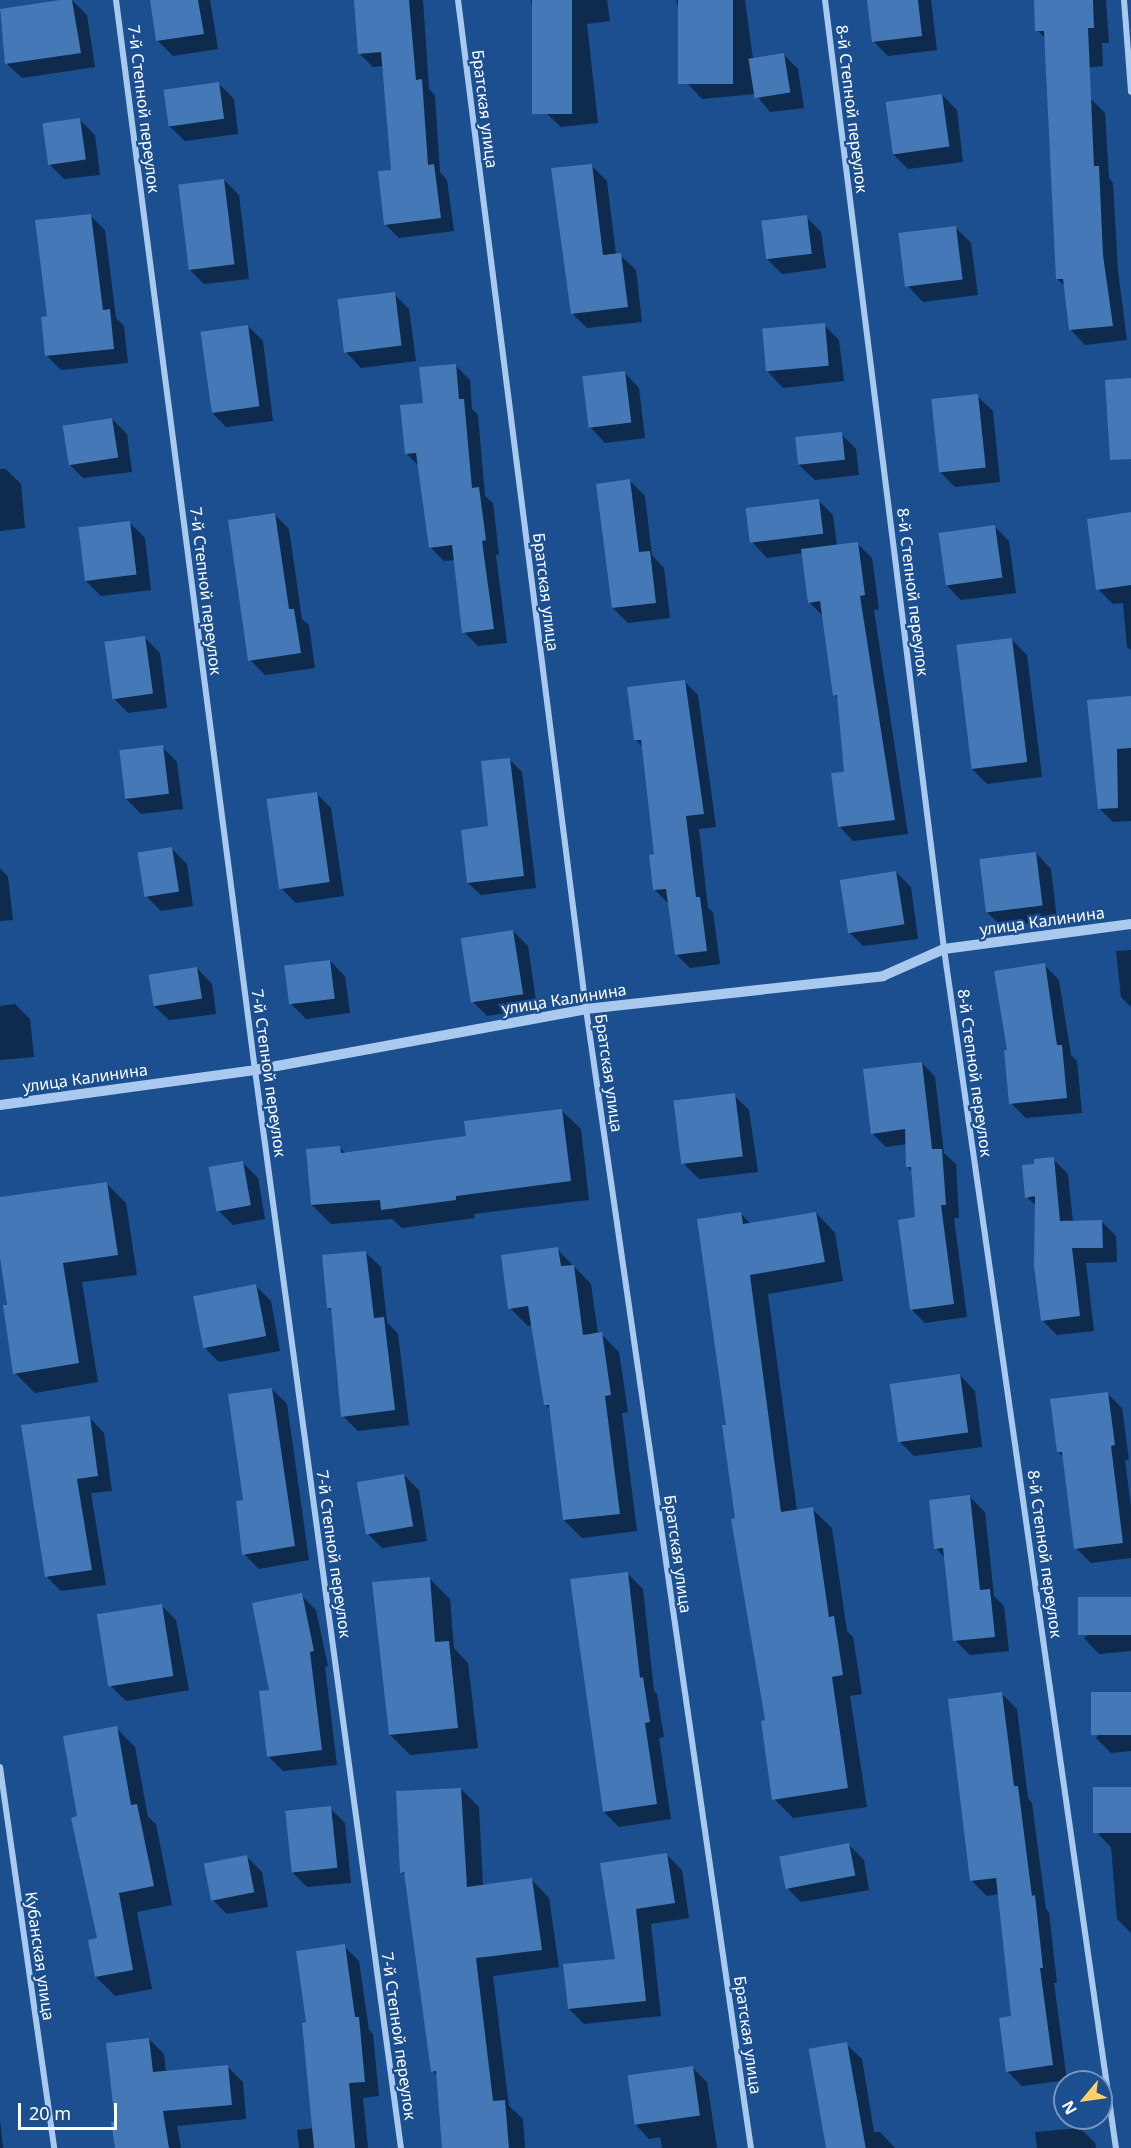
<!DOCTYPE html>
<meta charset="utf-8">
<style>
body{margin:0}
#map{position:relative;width:1131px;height:2148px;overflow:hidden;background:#1b4f8f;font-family:"Noto Sans",sans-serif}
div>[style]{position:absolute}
.shadow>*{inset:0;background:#0007}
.building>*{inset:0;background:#4478b7;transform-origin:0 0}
.minor>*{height:6px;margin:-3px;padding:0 3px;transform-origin:3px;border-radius:3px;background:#a9c9ee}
.tertiary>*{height:10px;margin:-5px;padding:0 5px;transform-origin:5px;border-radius:5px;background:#a9c9ee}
span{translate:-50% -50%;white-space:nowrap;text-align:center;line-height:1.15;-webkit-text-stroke:4.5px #1b4f8f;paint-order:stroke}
.street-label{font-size:16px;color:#fff}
.north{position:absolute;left:1053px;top:2070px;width:60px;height:60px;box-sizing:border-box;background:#1b4f8f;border:2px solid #7695bc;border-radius:50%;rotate:241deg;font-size:16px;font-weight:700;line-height:24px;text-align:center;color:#fff}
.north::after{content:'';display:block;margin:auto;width:21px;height:27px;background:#ffd166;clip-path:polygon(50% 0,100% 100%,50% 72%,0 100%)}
.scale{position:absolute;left:18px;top:2103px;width:99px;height:27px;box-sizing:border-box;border:3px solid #fff;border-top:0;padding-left:8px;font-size:18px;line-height:21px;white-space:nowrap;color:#fff;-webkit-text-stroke:4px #1b4f8f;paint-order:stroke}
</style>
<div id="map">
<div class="shadow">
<div style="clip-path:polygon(72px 0,87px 15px,95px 67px,22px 78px,6px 63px,0 11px)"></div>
<div style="clip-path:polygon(151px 0,210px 0,218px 49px,173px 56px,157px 40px)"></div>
<div style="clip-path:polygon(356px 0,423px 0,429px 89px,435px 95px,440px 172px,447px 180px,454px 231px,399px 238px,385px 224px,392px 171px,384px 66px,373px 67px,359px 53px)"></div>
<div style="clip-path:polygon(531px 0,607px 0,610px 21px,587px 24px,598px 123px,561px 127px,545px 112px)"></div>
<div style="clip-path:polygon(676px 0,745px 0,753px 59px,783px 54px,798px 69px,804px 108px,770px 112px,755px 94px,702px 99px,687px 83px,681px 19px)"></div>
<div style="clip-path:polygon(868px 0,931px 0,937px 50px,888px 56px,873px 41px)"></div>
<div style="clip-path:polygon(1035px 0,1106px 0,1109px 43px,1102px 43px,1103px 66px,1062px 70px,1046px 39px,1037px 30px)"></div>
<div style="clip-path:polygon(219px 84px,234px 99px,238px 134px,185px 141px,169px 126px)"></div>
<div style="clip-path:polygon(942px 95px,957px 110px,963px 162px,908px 169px,893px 154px)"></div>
<div style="clip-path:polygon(1090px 98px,1105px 113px,1109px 178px,1113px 183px,1118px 271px,1127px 340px,1085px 345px,1070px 329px,1066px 287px,1057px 279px)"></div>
<div style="clip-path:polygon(80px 120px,95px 135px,100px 175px,64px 179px,49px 164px)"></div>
<div style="clip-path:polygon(592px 166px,607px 181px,616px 255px,620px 255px,636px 270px,642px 322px,587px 328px,572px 313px)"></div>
<div style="clip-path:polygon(224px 180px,239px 195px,249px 279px,204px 284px,189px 269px)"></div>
<div style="clip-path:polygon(90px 215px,105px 230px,116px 318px,124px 326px,128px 363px,61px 370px,46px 355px,49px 317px)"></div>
<div style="clip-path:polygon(806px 217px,821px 232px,826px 268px,782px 274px,767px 259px)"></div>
<div style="clip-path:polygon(956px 228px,971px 243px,978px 295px,923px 302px,908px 286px)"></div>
<div style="clip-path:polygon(394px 294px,409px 309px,416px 361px,361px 368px,346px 352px)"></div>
<div style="clip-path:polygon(824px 325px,839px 340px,844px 381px,783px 388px,768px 372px)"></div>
<div style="clip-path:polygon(248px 326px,263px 341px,273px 421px,226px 427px,211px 412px)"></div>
<div style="clip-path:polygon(456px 366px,470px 380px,472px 409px,478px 415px,485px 496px,493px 503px,499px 554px,496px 555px,507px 643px,478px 646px,464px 632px,455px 560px,444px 561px,430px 547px,419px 466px,407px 454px,424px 404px)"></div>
<div style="clip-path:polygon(624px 372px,639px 388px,645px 438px,605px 443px,590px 427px)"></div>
<div style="clip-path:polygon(977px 396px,993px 411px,1000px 482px,955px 487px,940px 472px)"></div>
<div style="clip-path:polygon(112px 419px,127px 434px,132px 472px,83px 478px,68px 463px)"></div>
<div style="clip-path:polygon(841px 434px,856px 449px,859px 475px,815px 480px,799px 465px)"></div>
<div style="clip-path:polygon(0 469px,6px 469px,21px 484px,25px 528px,0 531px)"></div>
<div style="clip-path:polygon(630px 481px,645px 496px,652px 555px,664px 568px,670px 618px,628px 623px,613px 608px)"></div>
<div style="clip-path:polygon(818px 500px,833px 515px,837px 546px,858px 544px,872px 558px,879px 609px,874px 610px,908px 834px,853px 841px,839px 826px,846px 773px,839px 699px,834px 695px,823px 616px,809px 602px,803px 553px,767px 558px,752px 542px)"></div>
<div style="clip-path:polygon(274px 514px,289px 529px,302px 619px,309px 625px,315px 668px,265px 675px,250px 660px)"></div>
<div style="clip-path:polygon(1131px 514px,1131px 650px,1127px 647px,1123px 603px,1113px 604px,1098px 589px)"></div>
<div style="clip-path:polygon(130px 523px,145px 538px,151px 590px,101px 596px,86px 581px)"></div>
<div style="clip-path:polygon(994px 526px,1009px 541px,1016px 593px,961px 600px,946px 585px)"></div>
<div style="clip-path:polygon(145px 638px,160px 653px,167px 708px,128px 713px,113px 698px)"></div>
<div style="clip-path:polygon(1012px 640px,1027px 655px,1042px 777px,987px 784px,972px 769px)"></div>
<div style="clip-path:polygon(684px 681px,698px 695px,716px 827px,699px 829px,708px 908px,713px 912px,720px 964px,690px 968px,676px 954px,669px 904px,655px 890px,656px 856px,643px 747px,636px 740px)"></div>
<div style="clip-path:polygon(1131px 697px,1131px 821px,1113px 822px,1100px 809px)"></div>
<div style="clip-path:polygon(162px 747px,177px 762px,183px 809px,141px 814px,126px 799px)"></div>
<div style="clip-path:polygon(509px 759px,522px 772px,536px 888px,481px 895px,468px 883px,490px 827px)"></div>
<div style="clip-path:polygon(316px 793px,331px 808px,344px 896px,296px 903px,281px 888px)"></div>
<div style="clip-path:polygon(172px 849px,187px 864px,193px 906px,161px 911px,146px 896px)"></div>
<div style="clip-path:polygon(1036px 853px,1051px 869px,1057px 920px,1002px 927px,987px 912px)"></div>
<div style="clip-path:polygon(0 868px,8px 877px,13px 920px,0 921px)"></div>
<div style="clip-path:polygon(896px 872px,911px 887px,918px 939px,863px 946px,848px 931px)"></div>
<div style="clip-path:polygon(513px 931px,528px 946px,537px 1008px,487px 1016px,472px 1001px)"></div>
<div style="clip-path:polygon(1131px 950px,1131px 1007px,1121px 997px,1116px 951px)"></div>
<div style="clip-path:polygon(330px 961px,345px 976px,350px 1013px,306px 1019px,291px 1004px)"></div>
<div style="clip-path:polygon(1044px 965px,1059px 980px,1071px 1055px,1077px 1061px,1082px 1113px,1026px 1118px,1011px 1103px,1008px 1051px)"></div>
<div style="clip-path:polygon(197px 968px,212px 984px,216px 1014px,169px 1020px,153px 1005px)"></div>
<div style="clip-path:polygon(15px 1004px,30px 1019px,34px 1057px,0 1060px,0 1006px)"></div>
<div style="clip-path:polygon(922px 1063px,935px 1077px,944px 1153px,956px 1164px,959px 1218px,954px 1218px,967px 1317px,925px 1323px,911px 1309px,917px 1219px,913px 1172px,907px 1166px,907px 1144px,886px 1147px,872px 1133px)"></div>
<div style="clip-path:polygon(734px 1095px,749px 1110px,758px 1172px,699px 1179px,684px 1164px)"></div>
<div style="clip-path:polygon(562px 1111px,581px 1129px,589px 1200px,474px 1214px,475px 1218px,402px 1228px,392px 1219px,331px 1224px,312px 1205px,340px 1148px,346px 1154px,468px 1137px)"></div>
<div style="clip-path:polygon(1053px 1159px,1068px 1174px,1073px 1222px,1101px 1221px,1116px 1236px,1117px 1262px,1086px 1263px,1094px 1331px,1057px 1335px,1042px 1320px,1036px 1206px,1027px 1197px,1036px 1165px)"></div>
<div style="clip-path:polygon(242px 1162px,258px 1178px,265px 1219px,233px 1225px,218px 1210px)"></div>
<div style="clip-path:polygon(107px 1184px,126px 1203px,137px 1275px,82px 1282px,98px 1382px,35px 1393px,15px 1373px,0 1246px,0 1199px)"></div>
<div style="clip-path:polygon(816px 1213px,835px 1233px,843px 1281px,768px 1294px,797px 1511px,812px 1509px,832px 1528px,847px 1631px,853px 1637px,862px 1694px,850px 1696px,867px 1807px,793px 1818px,774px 1799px,767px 1721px,737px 1519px,727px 1426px,741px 1214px,751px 1224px)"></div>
<div style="clip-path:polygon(557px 1249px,591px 1284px,598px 1334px,601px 1334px,619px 1352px,628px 1412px,622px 1413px,637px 1531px,582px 1538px,564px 1520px,551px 1410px,546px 1405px,533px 1325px,528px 1326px,510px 1308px)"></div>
<div style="clip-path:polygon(365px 1252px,381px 1267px,387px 1322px,398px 1334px,409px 1425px,358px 1431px,343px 1416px,333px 1312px,329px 1308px)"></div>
<div style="clip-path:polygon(256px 1286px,271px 1301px,280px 1351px,219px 1362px,204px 1347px)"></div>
<div style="clip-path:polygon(960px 1375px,975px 1391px,982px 1447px,914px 1456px,899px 1441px)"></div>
<div style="clip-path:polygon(272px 1389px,287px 1404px,309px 1560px,259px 1569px,244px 1554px,245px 1501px)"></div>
<div style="clip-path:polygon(1107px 1393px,1122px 1408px,1129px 1460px,1125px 1460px,1131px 1507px,1131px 1558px,1091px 1563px,1076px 1548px,1065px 1458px,1058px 1452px)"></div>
<div style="clip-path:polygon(89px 1417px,104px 1433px,112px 1491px,91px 1493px,106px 1585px,61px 1591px,46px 1576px)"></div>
<div style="clip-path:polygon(404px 1475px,419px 1490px,427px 1541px,382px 1548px,367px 1533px)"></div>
<div style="clip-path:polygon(970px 1497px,985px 1512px,994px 1596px,1004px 1606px,1009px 1651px,970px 1655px,955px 1640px,945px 1558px,936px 1548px)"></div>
<div style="clip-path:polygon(628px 1574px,643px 1589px,654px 1691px,657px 1694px,664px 1737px,659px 1738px,671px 1819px,619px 1827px,604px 1812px)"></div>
<div style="clip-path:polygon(430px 1579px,450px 1599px,454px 1648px,468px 1663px,478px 1748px,410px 1755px,390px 1735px)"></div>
<div style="clip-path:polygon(301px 1595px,316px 1610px,328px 1666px,325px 1667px,337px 1765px,283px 1771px,268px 1756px,271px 1691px)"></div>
<div style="clip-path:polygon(1131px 1599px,1131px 1651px,1099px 1654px,1084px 1638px)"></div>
<div style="clip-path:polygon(161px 1605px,176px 1620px,189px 1690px,126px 1701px,111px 1686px)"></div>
<div style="clip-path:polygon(1131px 1693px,1131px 1751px,1111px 1753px,1096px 1738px)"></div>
<div style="clip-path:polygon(1002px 1694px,1017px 1709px,1028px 1798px,1032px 1803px,1046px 1909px,1049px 1912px,1057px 1983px,1054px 1983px,1067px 2080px,1022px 2086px,1007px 2071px,1013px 2017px,999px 1894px,987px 1896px,972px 1881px,949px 1700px)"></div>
<div style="clip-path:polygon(116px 1728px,135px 1747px,148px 1817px,156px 1824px,172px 1905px,137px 1912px,152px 1989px,115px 1996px,96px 1977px)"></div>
<div style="clip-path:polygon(1131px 1788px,1131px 1933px,1117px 1919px,1111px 1847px,1099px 1835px)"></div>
<div style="clip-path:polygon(461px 1789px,479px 1807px,483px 1886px,531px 1879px,549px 1898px,559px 1967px,493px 1976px,509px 2106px,523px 2119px,525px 2148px,444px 2148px,438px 2077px,433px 2071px,406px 1876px,402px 1872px)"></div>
<div style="clip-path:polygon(330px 1808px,345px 1823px,351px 1883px,307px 1887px,292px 1872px)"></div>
<div style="clip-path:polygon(849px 1845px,864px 1860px,869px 1890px,801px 1902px,786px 1887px)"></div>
<div style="clip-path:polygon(667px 1855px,682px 1870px,689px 1918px,651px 1924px,661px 2016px,584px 2024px,569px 2009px,616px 1960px,602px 1865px)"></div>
<div style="clip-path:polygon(247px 1857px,262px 1872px,268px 1907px,227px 1914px,211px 1898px)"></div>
<div style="clip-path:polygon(344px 1946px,359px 1961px,369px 2030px,373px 2034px,379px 2096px,363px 2098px,368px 2148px,299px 2148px,297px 2130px,314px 2128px,308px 2024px)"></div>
<div style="clip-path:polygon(149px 2039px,164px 2054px,166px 2072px,228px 2067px,243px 2082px,246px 2119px,177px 2126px,181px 2148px,117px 2148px)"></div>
<div style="clip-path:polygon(846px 2044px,862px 2059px,874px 2132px,880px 2132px,895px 2148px,826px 2148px)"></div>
<div style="clip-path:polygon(692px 2067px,707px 2082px,717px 2148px,662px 2148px,660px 2137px,649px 2139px,635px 2124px)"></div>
<div style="clip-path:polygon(0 2119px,3px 2148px,0 2148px)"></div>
<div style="clip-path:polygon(1080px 2128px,1095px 2143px,1096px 2148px,1037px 2148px,1035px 2132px)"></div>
</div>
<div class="building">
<div style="clip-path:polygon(60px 0,72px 0,81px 53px,5px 64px,0 9px)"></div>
<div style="clip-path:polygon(150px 0,198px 0,204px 34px,156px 41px)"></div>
<div style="clip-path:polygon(354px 0,409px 0,416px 80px,422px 79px,428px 165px,434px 164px,441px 218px,384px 225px,378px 171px,391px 170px,381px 52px,358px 54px)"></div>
<div style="left:532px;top:0;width:40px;height:114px"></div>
<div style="left:678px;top:0;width:55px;height:84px"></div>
<div style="clip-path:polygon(867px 0,918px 0,922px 36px,872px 42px)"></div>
<div style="clip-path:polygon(1034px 0,1093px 0,1094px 28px,1088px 28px,1094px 166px,1099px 166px,1103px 255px,1113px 326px,1069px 330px,1063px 279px,1056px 279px,1044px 31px,1035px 31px)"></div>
<div style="left:784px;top:53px;width:40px;height:36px;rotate:81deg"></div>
<div style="left:219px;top:82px;width:37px;height:56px;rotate:82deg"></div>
<div style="left:942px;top:94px;width:53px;height:57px;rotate:82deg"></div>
<div style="left:80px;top:118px;width:42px;height:38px;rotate:82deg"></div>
<div style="clip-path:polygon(592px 164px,603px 255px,621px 253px,628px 307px,571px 314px,551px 168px)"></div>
<div style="left:224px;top:179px;width:86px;height:46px;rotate:83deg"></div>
<div style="clip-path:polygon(91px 214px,103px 310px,110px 309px,114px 349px,45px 356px,41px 317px,47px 316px,35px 220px)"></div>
<div style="left:807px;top:215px;width:39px;height:46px;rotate:83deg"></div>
<div style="left:956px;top:226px;width:54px;height:58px;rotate:83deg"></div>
<div style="left:395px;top:292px;width:54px;height:58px;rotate:83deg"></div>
<div style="left:825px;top:323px;width:43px;height:63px;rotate:85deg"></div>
<div style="left:248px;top:325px;width:82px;height:48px;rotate:82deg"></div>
<div style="clip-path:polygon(456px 364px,459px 399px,464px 399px,472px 488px,479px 487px,486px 540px,482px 541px,494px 629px,462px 633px,452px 545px,429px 548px,416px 453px,405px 454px,400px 405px,423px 403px,419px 367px)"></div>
<div style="left:625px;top:371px;width:52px;height:43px;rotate:83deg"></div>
<div style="clip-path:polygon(1131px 378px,1131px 459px,1110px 460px,1105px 380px)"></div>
<div style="left:978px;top:394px;width:74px;height:47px;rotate:84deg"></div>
<div style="left:112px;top:418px;width:40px;height:50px;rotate:81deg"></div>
<div style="left:842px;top:432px;width:28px;height:47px;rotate:84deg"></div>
<div style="clip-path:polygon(630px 479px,639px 552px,650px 551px,656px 603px,612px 608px,596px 484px)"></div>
<div style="left:819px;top:499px;width:35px;height:74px;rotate:83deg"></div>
<div style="clip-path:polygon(1131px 512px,1131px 585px,1096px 590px,1087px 519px)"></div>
<div style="clip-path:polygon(275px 513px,289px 609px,294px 609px,301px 653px,248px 661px,228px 520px)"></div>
<div style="left:130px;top:521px;width:54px;height:52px;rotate:83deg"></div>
<div style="left:995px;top:525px;width:53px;height:57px;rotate:82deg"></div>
<div style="clip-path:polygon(858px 542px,865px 595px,860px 596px,895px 820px,838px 827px,831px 773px,844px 772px,837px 695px,833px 696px,820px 601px,808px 603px,801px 549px)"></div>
<div style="left:145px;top:636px;width:58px;height:41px;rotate:82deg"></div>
<div style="left:1012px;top:638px;width:125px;height:56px;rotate:83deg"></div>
<div style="clip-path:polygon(685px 680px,704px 814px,686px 816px,696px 897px,700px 897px,707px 951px,675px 955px,666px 889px,653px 890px,649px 855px,654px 854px,641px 740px,634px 740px,627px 687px)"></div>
<div style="clip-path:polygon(1131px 696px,1131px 748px,1117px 749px,1118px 808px,1098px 809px,1087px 700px)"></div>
<div style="left:163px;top:745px;width:49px;height:44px;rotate:83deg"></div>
<div style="clip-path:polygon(510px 758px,524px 876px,467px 883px,461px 830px,488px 826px,481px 761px)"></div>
<div style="left:317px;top:792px;width:91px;height:51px;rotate:82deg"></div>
<div style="left:172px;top:847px;width:45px;height:35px;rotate:81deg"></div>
<div style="left:1036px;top:852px;width:54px;height:57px;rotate:83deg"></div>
<div style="left:896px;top:871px;width:54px;height:57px;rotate:81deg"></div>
<div style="left:513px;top:930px;width:65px;height:53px;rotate:81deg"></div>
<div style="left:330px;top:960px;width:39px;height:46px;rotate:83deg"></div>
<div style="clip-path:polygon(1045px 963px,1057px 1045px,1062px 1045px,1067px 1098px,1009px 1104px,1004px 1050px,1007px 1050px,994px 971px)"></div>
<div style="left:197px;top:967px;width:32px;height:49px;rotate:81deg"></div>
<div style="clip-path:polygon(922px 1062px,932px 1149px,942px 1149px,946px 1205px,941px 1205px,954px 1304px,910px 1310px,898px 1220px,915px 1217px,911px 1167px,906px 1167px,905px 1129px,871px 1134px,863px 1069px)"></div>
<div style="left:735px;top:1093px;width:64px;height:62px;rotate:83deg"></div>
<div style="clip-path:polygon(562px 1109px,571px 1181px,456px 1196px,456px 1200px,381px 1210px,380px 1200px,311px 1205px,306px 1149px,340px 1146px,341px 1153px,466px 1136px,464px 1121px)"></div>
<div style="clip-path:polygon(1054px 1157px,1060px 1221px,1102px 1220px,1103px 1248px,1072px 1248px,1080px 1316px,1041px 1321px,1034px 1266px,1035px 1196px,1025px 1198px,1022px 1165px,1034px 1164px,1034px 1159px)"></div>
<div style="left:243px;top:1161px;width:45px;height:35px;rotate:80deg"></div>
<div style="clip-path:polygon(107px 1182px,118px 1255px,63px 1263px,79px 1363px,13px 1374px,3px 1305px,7px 1305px,0 1257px,0 1197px)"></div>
<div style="clip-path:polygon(741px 1212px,743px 1224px,816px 1212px,825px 1262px,750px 1275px,781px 1512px,813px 1507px,829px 1617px,834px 1616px,843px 1675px,832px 1677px,848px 1788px,772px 1800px,761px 1721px,765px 1720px,731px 1519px,735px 1518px,722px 1425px,726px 1425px,697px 1219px)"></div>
<div style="clip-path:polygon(558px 1247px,561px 1266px,574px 1265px,583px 1335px,602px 1332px,611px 1395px,605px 1396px,620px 1514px,563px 1520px,549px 1405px,544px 1405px,528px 1306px,508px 1309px,501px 1255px)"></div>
<div style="clip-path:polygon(366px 1251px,374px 1318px,384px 1317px,395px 1410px,341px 1417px,331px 1308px,327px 1308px,322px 1255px)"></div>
<div style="left:256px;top:1284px;width:53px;height:64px;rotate:79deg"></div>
<div style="left:960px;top:1374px;width:59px;height:71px;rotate:82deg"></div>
<div style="clip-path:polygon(272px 1388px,295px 1546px,242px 1555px,236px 1501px,243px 1500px,228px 1394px)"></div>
<div style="clip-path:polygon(1108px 1392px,1115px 1445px,1111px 1446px,1123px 1543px,1074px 1549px,1062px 1452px,1057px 1452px,1050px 1399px)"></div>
<div style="clip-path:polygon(90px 1416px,98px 1476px,77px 1479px,92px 1570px,45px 1577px,21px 1425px)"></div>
<div style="left:404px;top:1474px;width:53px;height:48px;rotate:80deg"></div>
<div style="clip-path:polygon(970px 1495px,980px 1590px,990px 1589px,995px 1637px,953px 1641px,943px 1548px,934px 1549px,929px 1500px)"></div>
<div style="clip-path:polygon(628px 1572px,640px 1678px,643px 1677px,650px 1722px,645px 1723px,657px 1804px,603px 1812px,570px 1579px)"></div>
<div style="clip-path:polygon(430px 1577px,435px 1642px,449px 1641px,458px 1728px,389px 1735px,372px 1582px)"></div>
<div style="clip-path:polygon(302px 1593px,314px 1651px,310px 1652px,322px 1750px,267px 1757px,259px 1691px,269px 1690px,252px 1603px)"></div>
<div style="left:1131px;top:1597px;width:38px;height:53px;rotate:90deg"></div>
<div style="left:162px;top:1604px;width:73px;height:66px;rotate:81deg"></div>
<div style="clip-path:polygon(1002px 1692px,1014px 1786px,1018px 1786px,1032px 1896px,1035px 1895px,1043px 1968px,1040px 1968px,1053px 2065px,1006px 2072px,999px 2018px,1011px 2016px,996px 1878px,970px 1881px,948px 1699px)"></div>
<div style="left:1131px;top:1692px;width:43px;height:40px;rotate:90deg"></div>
<div style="clip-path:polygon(117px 1726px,131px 1805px,137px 1804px,154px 1886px,119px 1893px,133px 1970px,95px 1977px,88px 1940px,97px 1938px,71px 1818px,77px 1816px,63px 1736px)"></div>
<div style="left:1131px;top:1787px;width:46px;height:38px;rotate:90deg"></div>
<div style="clip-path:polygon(461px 1788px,467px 1887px,532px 1878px,542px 1950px,476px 1958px,493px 2101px,505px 2100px,509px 2148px,442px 2148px,436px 2071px,431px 2072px,404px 1872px,400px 1873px,396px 1791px)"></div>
<div style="left:331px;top:1806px;width:62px;height:46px;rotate:84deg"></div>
<div style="left:849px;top:1843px;width:33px;height:71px;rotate:79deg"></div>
<div style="clip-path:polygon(667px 1853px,675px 1903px,636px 1909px,646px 2001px,568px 2009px,563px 1964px,615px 1959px,600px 1863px)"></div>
<div style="left:247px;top:1855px;width:38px;height:44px;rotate:79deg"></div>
<div style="clip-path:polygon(345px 1944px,355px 2017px,359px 2017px,365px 2082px,349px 2083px,355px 2148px,314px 2148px,302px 2023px,306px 2022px,296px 1951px)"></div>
<div style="clip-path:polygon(149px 2038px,153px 2072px,228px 2065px,232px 2105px,163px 2111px,169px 2148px,115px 2148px,111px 2122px,115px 2122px,106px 2043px)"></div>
<div style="left:847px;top:2042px;width:108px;height:39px;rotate:80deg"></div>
<div style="left:693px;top:2066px;width:50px;height:66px;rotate:82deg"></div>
</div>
<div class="minor">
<div style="left:116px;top:0;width:1079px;rotate:82.6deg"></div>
<div style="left:255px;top:1070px;width:1088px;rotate:82.29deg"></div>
<div style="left:458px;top:0;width:1017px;rotate:82.77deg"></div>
<div style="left:586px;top:1009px;width:1151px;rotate:81.76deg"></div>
<div style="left:825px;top:0;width:956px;rotate:82.85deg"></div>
<div style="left:944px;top:949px;width:1211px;rotate:81.84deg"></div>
<div style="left:1124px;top:0;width:92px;rotate:85.6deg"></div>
<div style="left:0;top:1767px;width:385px;rotate:81.9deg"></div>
</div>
<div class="tertiary">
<div style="left:0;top:1105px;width:257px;rotate:-7.8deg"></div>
<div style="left:255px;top:1070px;width:337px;rotate:-10.4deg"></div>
<div style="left:586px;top:1009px;width:299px;rotate:-6.3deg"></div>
<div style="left:883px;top:976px;width:67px;rotate:-23.9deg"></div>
<div style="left:944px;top:949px;width:189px;rotate:-7.6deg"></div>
</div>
<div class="street-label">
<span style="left:144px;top:109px;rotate:83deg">7-й Степной переулок</span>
<span style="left:485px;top:109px;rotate:83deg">Братская улица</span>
<span style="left:852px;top:109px;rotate:83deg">8-й Степной переулок</span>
<span style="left:206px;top:591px;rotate:83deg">7-й Степной переулок</span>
<span style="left:546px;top:592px;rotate:83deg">Братская улица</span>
<span style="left:913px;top:592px;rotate:83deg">8-й Степной переулок</span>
<span style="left:1042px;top:921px;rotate:-8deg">улица Калинина</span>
<span style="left:564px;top:999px;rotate:-9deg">улица Калинина</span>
<span style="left:269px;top:1073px;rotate:82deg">7-й Степной переулок</span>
<span style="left:609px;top:1073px;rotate:82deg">Братская улица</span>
<span style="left:975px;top:1073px;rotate:82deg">8-й Степной переулок</span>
<span style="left:85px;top:1078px;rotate:-8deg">улица Калинина</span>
<span style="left:334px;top:1554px;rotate:82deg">7-й Степной переулок</span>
<span style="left:678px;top:1554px;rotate:82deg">Братская улица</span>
<span style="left:1045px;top:1554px;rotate:82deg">8-й Степной переулок</span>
<span style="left:40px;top:1956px;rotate:82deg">Кубанская улица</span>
<span style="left:748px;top:2035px;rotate:82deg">Братская улица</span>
<span style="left:399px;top:2036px;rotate:82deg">7-й Степной переулок</span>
</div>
<div class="north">N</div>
<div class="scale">20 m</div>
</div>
